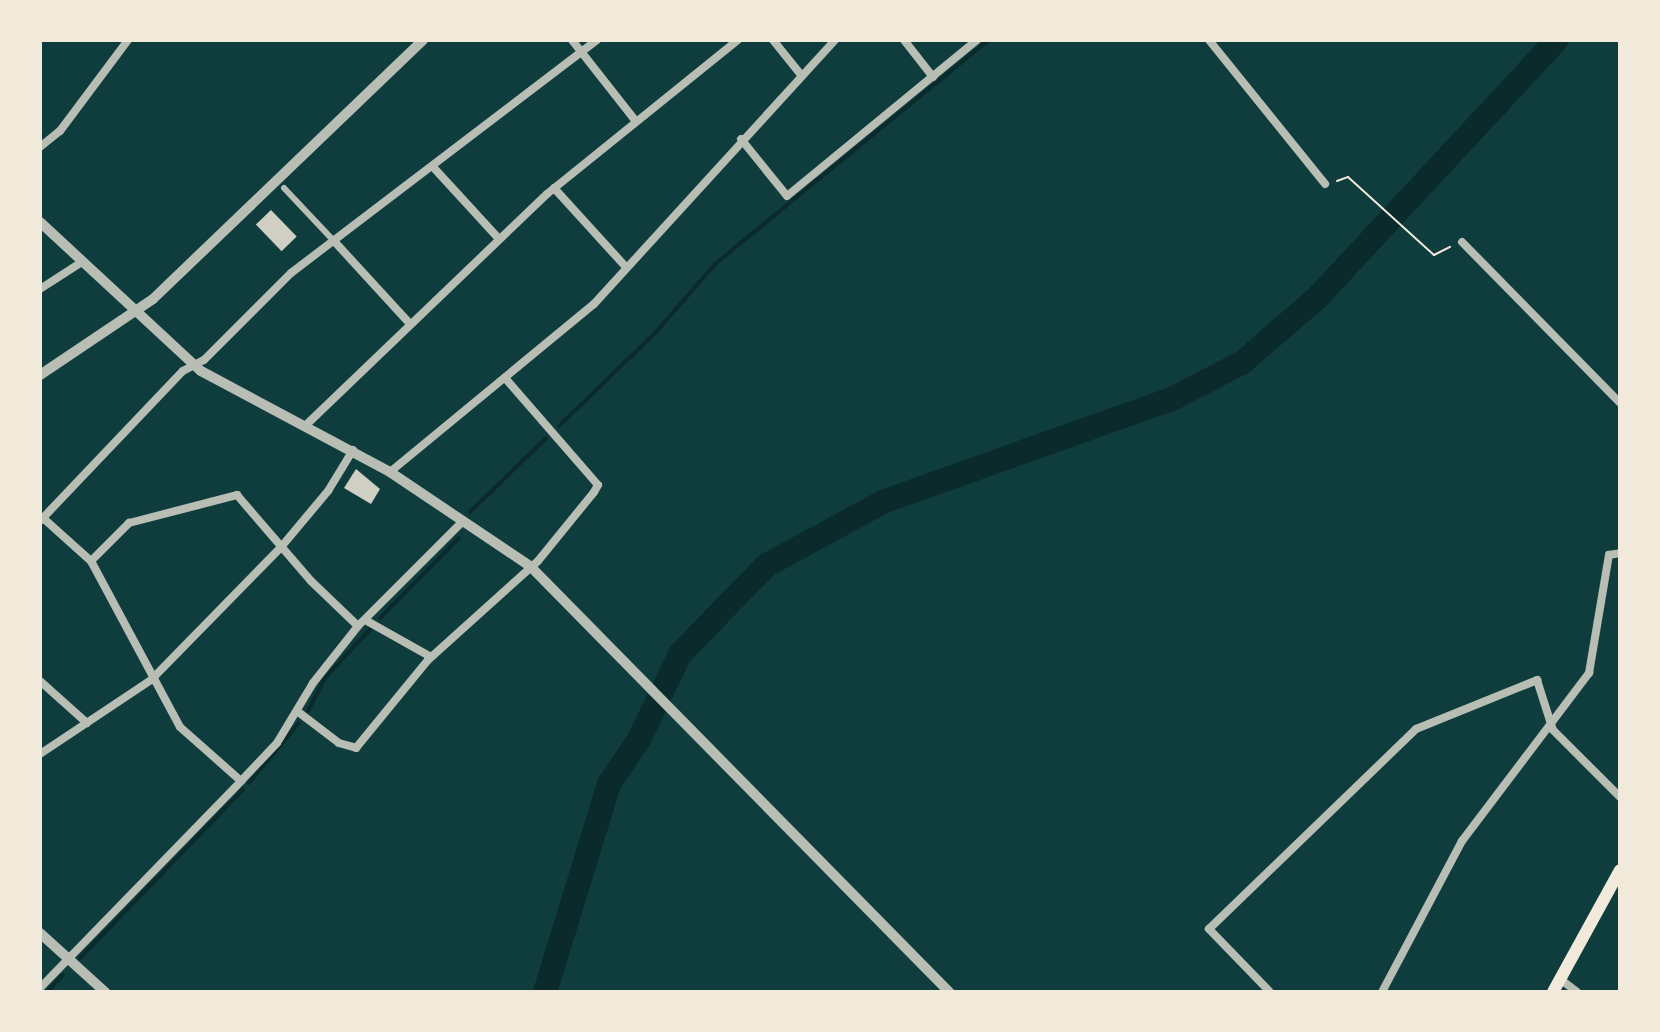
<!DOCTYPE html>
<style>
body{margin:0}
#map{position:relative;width:1660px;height:1032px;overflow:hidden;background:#0f3d3e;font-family:"Fira Sans Condensed",sans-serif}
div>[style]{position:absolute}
.stream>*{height:4px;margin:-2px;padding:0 2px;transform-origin:2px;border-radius:2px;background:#0a2a2b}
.river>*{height:24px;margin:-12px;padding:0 12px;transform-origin:12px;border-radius:12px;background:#0a2a2b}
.building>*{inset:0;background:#cfcfc3;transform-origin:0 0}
.path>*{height:2px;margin:-1px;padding:0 1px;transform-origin:1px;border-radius:1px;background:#f1e9da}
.pedestrian>*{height:6px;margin:-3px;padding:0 3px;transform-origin:3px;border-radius:3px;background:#b8beb3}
.minor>*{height:8px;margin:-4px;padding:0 4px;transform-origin:4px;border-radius:4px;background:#b8beb3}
.tertiary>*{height:10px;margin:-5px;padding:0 5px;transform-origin:5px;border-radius:5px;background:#b8beb3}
.secondary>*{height:12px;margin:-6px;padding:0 6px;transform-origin:6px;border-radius:6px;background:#f1e9da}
span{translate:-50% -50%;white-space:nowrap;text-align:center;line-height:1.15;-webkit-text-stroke:7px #f1e9da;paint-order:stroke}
.frame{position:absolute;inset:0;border:42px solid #f1e9da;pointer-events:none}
</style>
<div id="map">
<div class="stream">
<div style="left:559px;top:426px;width:134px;rotate:-44.1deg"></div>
<div style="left:655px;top:333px;width:91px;rotate:-49deg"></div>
<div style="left:715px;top:264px;width:354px;rotate:-39.3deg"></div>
<div style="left:470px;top:512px;width:106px;rotate:-44.2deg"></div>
<div style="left:380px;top:618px;width:112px;rotate:-45.4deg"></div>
<div style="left:308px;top:711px;width:36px;rotate:-63deg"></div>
<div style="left:324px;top:679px;width:69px;rotate:-47.3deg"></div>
<div style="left:249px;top:783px;width:78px;rotate:-50.2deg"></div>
<div style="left:80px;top:958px;width:234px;rotate:-45.9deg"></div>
<div style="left:47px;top:992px;width:23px;rotate:-47deg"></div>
</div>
<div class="river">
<div style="left:545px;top:992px;width:218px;rotate:-72.9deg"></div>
<div style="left:609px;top:784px;width:54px;rotate:-56.3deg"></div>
<div style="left:639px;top:739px;width:94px;rotate:-64.2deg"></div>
<div style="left:680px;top:654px;width:124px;rotate:-45.7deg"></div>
<div style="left:767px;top:565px;width:134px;rotate:-28.5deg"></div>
<div style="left:885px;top:501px;width:305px;rotate:-19.6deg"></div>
<div style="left:1172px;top:399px;width:80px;rotate:-27.5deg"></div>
<div style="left:1243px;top:362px;width:98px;rotate:-40.9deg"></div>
<div style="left:1317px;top:298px;width:352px;rotate:-47.1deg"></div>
</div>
<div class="building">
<div style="left:271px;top:210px;width:37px;height:21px;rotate:46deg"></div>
<div style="clip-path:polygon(356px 469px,380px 489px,371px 504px,344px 488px)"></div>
</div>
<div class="path">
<div style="left:1337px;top:181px;width:12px;rotate:-20deg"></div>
<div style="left:1348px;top:177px;width:116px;rotate:42.2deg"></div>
<div style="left:1434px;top:255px;width:18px;rotate:-27deg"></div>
</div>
<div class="pedestrian">
<div style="left:284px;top:188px;width:73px;rotate:46.7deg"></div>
</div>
<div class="minor">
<div style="left:572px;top:40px;width:102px;rotate:51.8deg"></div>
<div style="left:773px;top:40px;width:45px;rotate:51.3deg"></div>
<div style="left:904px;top:40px;width:47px;rotate:51.9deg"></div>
<div style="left:1209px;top:40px;width:185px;rotate:51.1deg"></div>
<div style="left:741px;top:139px;width:73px;rotate:51.1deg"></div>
<div style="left:787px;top:196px;width:246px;rotate:-39.4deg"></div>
<div style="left:40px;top:147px;width:26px;rotate:-39deg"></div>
<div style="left:60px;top:131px;width:114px;rotate:-53.2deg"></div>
<div style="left:434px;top:168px;width:96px;rotate:47.5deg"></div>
<div style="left:554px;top:188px;width:107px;rotate:47.7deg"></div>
<div style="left:334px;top:241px;width:113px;rotate:47.5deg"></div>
<div style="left:1462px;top:242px;width:226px;rotate:45.5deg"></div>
<div style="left:40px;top:289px;width:50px;rotate:-32.7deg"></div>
<div style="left:305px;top:426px;width:335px;rotate:-43.8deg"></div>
<div style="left:547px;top:194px;width:245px;rotate:-38.9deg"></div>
<div style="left:390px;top:472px;width:264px;rotate:-39.5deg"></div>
<div style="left:594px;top:304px;width:357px;rotate:-47.6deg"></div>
<div style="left:43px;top:518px;width:64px;rotate:41.9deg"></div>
<div style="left:91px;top:561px;width:188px;rotate:61.8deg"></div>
<div style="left:180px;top:727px;width:81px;rotate:41.5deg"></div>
<div style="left:241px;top:781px;width:52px;rotate:-46.5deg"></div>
<div style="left:277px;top:743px;width:70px;rotate:-59deg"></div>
<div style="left:313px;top:683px;width:73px;rotate:-51.7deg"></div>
<div style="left:358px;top:626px;width:147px;rotate:-45deg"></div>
<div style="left:40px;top:521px;width:207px;rotate:-46.4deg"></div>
<div style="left:183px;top:371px;width:24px;rotate:-28deg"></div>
<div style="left:204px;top:360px;width:123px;rotate:-45deg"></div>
<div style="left:291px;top:273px;width:385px;rotate:-37.3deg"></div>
<div style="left:91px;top:561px;width:54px;rotate:-45deg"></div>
<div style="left:129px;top:523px;width:112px;rotate:-14.5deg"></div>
<div style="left:237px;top:495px;width:113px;rotate:49.3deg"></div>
<div style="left:311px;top:581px;width:65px;rotate:43.8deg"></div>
<div style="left:367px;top:621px;width:73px;rotate:29.4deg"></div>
<div style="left:40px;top:681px;width:63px;rotate:41.8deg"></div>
<div style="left:297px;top:711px;width:53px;rotate:37.3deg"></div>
<div style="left:339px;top:743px;width:18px;rotate:16deg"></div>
<div style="left:356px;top:748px;width:114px;rotate:-50.7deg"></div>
<div style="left:428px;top:660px;width:148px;rotate:-42deg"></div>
<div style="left:538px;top:561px;width:89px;rotate:-50.9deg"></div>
<div style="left:594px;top:492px;width:8px;rotate:-60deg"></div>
<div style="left:598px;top:485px;width:142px;rotate:-131deg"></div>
<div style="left:40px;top:754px;width:133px;rotate:-33.7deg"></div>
<div style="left:151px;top:680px;width:187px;rotate:-45.6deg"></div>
<div style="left:282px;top:546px;width:72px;rotate:-50.1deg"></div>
<div style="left:328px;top:491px;width:48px;rotate:-58.6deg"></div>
<div style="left:1560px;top:979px;width:21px;rotate:37deg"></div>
<div style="left:40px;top:988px;width:289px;rotate:-45.8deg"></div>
<div style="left:1270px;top:992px;width:88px;rotate:-134.1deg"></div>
<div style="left:1209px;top:929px;width:288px;rotate:-44deg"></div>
<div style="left:1416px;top:729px;width:131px;rotate:-22deg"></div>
<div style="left:1537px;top:680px;width:52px;rotate:72.3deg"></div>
<div style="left:1553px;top:730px;width:95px;rotate:45deg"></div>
<div style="left:1382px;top:992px;width:171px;rotate:-62.1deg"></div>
<div style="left:1462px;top:841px;width:211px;rotate:-52.9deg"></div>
<div style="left:1589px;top:673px;width:120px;rotate:-80.4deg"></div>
<div style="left:1609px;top:555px;width:11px;rotate:-10deg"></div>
</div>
<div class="tertiary">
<div style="left:40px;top:222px;width:219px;rotate:42.8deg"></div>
<div style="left:201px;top:371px;width:214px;rotate:28.1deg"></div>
<div style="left:390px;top:472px;width:169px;rotate:33.9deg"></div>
<div style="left:530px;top:566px;width:598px;rotate:45.47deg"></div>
<div style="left:40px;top:375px;width:136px;rotate:-33.9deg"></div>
<div style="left:153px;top:299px;width:374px;rotate:-43.8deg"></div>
<div style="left:40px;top:933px;width:88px;rotate:42.2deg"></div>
</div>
<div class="secondary">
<div style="left:1553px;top:992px;width:139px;rotate:-61.2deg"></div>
</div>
<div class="frame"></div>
</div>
